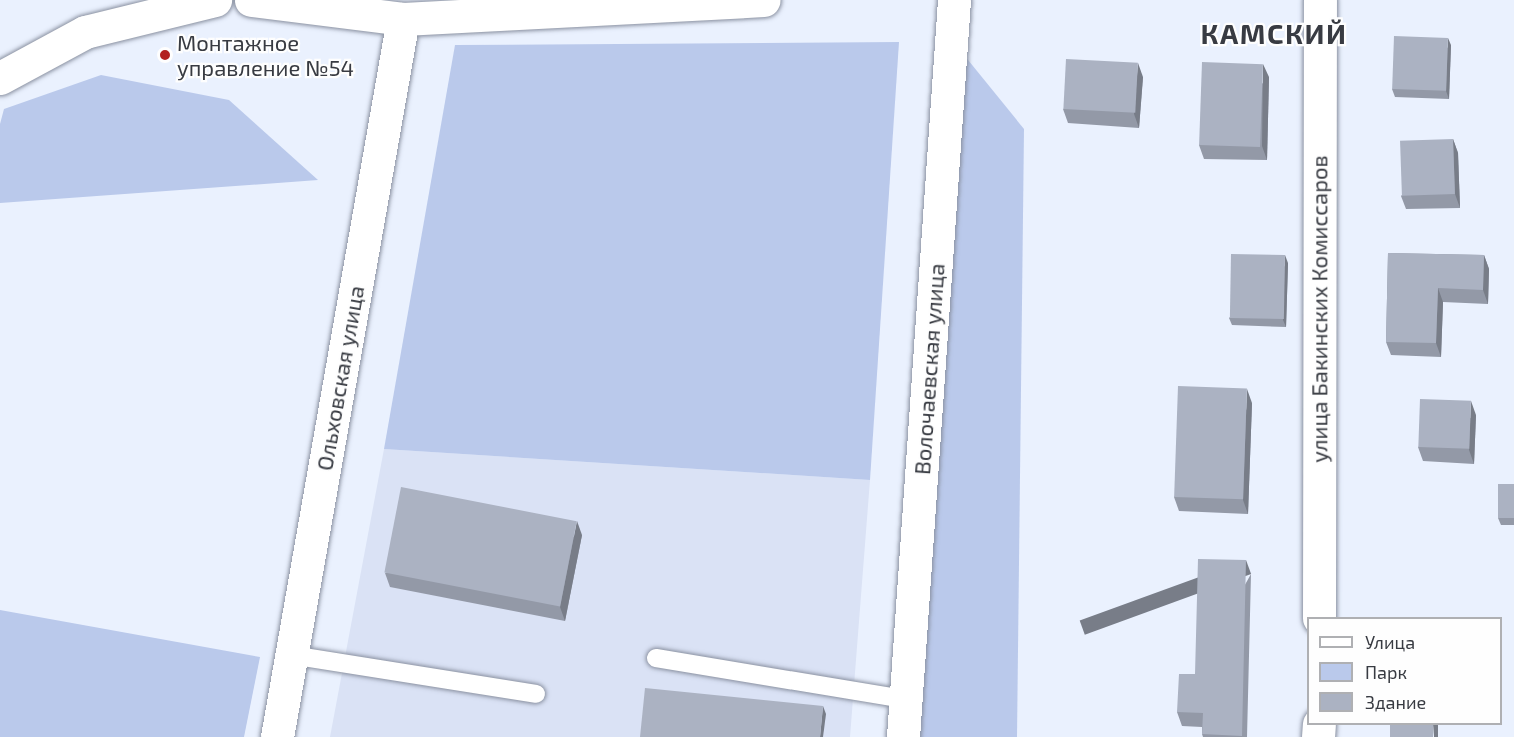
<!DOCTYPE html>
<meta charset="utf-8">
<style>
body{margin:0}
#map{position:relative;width:1514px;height:737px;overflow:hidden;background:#eaf1fe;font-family:"Exo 2",sans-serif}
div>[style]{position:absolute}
.built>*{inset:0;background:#dae2f5}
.green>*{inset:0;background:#bac9eb}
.roads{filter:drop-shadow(0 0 2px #8a91a1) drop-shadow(0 0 2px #8a91a1)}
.lane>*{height:18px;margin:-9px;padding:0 9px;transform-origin:9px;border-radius:9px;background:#fff}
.street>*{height:33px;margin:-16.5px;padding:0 16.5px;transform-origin:16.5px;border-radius:16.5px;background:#fff}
.wall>*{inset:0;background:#9399a7}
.shaded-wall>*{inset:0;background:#787d88;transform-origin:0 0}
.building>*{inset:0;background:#abb2c2;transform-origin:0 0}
.dots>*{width:16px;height:16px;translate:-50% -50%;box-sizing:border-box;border:3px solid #fefefe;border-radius:50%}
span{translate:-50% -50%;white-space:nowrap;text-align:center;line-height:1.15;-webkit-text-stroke:4.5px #fefefe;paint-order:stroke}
.poi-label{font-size:22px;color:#383b42}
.left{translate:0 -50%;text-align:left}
.street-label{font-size:22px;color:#383b42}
.district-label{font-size:28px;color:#383b42;font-weight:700;letter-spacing:1.5px}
.legend{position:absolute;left:1307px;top:617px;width:195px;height:108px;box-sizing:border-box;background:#fefefe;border:2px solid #afb0b3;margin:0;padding:8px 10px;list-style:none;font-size:18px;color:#383b42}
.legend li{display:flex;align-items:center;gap:12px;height:30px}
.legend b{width:30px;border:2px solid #afb0b3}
</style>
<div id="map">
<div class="built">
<div style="clip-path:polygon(384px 449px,870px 480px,850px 737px,330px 737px)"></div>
</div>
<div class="green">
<div style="clip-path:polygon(899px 42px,870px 480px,384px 449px,455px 45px)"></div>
<div style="clip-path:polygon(964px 55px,1024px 129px,1017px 737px,916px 737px)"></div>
<div style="clip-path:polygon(101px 75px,229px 100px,318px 180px,0 203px,0 124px,4px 109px)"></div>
<div style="clip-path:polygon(0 610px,260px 657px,244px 737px,0 737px)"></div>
</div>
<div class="roads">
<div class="lane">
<div style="left:291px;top:655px;width:248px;rotate:9deg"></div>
<div style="left:656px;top:658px;width:252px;rotate:9.4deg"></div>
</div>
<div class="street">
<div style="left:251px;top:0;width:153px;rotate:7.1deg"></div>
<div style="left:403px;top:19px;width:361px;rotate:-3deg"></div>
<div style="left:0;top:78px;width:97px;rotate:-28.4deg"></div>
<div style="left:85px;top:32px;width:134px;rotate:-13.8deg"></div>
<div style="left:1319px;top:618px;width:618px;rotate:-89.91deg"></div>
<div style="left:277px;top:737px;width:729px;rotate:-80.05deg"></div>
<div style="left:903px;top:737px;width:739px;rotate:-86.04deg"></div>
<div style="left:1318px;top:737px;width:13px;rotate:-86deg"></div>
</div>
</div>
<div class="wall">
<div style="clip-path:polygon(1451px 45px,1449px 99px,1395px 97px,1392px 89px)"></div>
<div style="clip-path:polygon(1143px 77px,1139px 128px,1068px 123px,1063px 109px)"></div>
<div style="clip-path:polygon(1269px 77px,1267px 160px,1204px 159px,1199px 145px)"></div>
<div style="clip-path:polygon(1453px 139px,1458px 153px,1460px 208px,1406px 209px,1401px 196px)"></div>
<div style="clip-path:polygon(1388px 253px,1484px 255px,1489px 269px,1488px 304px,1443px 302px,1441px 357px,1391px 355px,1386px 342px)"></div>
<div style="clip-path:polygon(1288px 263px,1286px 327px,1232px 325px,1229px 318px)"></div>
<div style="clip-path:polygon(1252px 403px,1248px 514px,1179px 511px,1174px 497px)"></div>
<div style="clip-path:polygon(1476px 415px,1474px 464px,1423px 461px,1418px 447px)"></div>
<div style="clip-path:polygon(1514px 484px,1514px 525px,1501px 525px,1498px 518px)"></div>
<div style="clip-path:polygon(582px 535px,565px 621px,390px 587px,385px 573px)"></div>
<div style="clip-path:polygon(1251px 574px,1247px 737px,1203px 737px,1202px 734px,1202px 727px,1182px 726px,1177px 712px,1195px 674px)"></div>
</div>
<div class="shaded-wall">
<div style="clip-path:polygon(1448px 38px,1451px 45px,1449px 99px,1446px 91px)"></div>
<div style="clip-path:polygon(1138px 63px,1143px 77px,1139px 128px,1134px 114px)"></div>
<div style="clip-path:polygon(1263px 64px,1269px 77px,1267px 160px,1262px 146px)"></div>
<div style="clip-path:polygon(1453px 139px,1458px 153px,1460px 208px,1455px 194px)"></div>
<div style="clip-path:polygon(1285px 255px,1288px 263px,1286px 327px,1283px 320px)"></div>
<div style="clip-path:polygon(1484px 255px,1489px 269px,1488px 304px,1483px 290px)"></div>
<div style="clip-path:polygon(1438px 288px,1443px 302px,1441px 357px,1436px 343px)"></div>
<div style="clip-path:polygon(1247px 389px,1252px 403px,1248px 514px,1243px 500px)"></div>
<div style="clip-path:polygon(1471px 401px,1476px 415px,1474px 464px,1469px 450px)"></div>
<div style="clip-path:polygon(577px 521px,582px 535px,565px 621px,560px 607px)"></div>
<div style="left:1246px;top:560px;width:15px;height:177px;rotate:70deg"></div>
<div style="clip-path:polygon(823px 706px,826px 714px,823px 737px,820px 737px)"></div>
<div style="clip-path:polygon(1433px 723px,1438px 723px,1438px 737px,1434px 737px)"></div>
</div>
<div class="building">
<div style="left:1394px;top:36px;width:54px;height:53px;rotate:2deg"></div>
<div style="left:1066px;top:59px;width:72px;height:50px;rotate:3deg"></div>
<div style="left:1202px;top:62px;width:61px;height:83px;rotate:2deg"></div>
<div style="left:1453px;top:139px;width:55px;height:53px;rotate:88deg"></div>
<div style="clip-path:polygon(1388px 253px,1484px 255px,1483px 290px,1438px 288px,1436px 343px,1386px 342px)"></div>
<div style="left:1231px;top:254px;width:54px;height:64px;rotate:1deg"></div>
<div style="left:1178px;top:386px;width:69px;height:111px;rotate:2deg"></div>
<div style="left:1420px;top:399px;width:51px;height:48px;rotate:2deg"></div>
<div style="left:1498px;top:484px;width:16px;height:34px"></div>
<div style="left:401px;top:487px;width:179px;height:87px;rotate:11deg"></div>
<div style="clip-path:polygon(1198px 559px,1246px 560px,1242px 736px,1202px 734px,1203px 713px,1177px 712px,1179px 674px,1195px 674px)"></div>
<div style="clip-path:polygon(645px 688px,823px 706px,820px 737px,640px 737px)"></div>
<div style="left:1390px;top:723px;width:43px;height:14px"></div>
</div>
<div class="dots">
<div style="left:165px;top:55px;background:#b22121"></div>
</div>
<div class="poi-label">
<span class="left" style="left:177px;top:55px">Монтажное<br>управление №54</span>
</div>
<div class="street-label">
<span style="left:1319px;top:309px;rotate:-90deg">улица Бакинских Комиссаров</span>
<span style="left:929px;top:369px;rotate:-86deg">Волочаевская улица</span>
<span style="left:340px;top:378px;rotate:-80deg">Ольховская улица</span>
</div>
<div class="district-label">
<span style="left:1274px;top:33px">КАМСКИЙ</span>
</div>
<ul class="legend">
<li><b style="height:8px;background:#fff"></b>Улица</li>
<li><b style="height:16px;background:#bac9eb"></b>Парк</li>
<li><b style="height:16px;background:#abb2c2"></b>Здание</li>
</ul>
</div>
